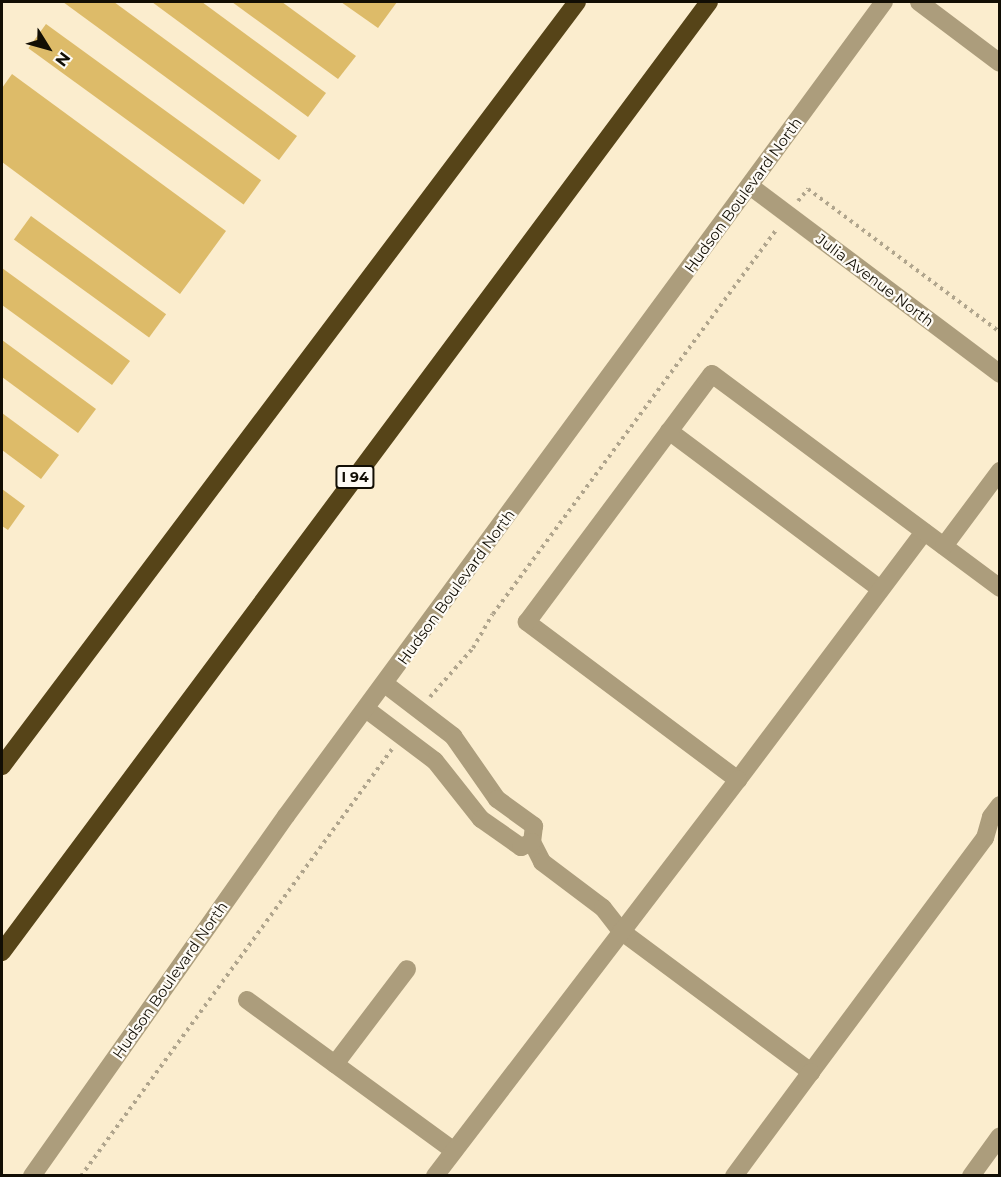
<!DOCTYPE html>
<style>
body{margin:0}
#map{position:relative;width:1001px;height:1177px;overflow:hidden;background:#fbedce;font-family:Montserrat,sans-serif}
div>[style]{position:absolute}
.building>*{inset:0;background:#ddbb69;transform-origin:0 0}
.path>*{height:4px;margin-top:-2px;transform-origin:0;background:repeating-linear-gradient(90deg,#b0a58d 0 3px,transparent 0 7.5px)}
.minor>*{height:18px;margin:-9px;padding:0 9px;transform-origin:9px;border-radius:9px;background:#ac9d7c}
.highway>*{height:18px;margin:-9px;padding:0 9px;transform-origin:9px;border-radius:9px;background:#564418}
span{translate:-50% -50%;white-space:nowrap;text-align:center;line-height:1.15;-webkit-text-stroke:4.5px #fefbf5;paint-order:stroke}
.shield-label span{padding:2px 4px;background:#fefbf5;border:2px solid;border-radius:4px;-webkit-text-stroke-width:0}
.shield-label{font-size:14px;color:#120e04;font-weight:700}
.street-label{font-size:15px;color:#120e04}
.frame{position:absolute;inset:0;border:3px solid #120e04;pointer-events:none}
.north{position:absolute;left:18px;top:18px;width:60px;height:60px;-webkit-text-stroke:4px #fefbf5;paint-order:stroke;rotate:127deg;font-size:16px;font-weight:700;line-height:24px;text-align:center;color:#120e04}
.north::after{content:'';display:block;margin:auto;width:21px;height:27px;background:#120e04;clip-path:polygon(50% 0,100% 100%,50% 72%,0 100%)}
</style>
<div id="map">
<div class="building">
<div style="clip-path:polygon(63px 2px,114px 2px,297px 136px,279px 160px)"></div>
<div style="clip-path:polygon(152px 2px,202px 2px,326px 93px,308px 117px)"></div>
<div style="clip-path:polygon(232px 2px,282px 2px,356px 56px,338px 79px)"></div>
<div style="clip-path:polygon(341px 2px,397px 2px,378px 28px)"></div>
<div style="left:46px;top:24px;width:266px;height:30px;rotate:36deg"></div>
<div style="clip-path:polygon(12px 74px,226px 231px,180px 294px,2px 162px,2px 88px)"></div>
<div style="left:31px;top:216px;width:167px;height:29px;rotate:36deg"></div>
<div style="clip-path:polygon(2px 268px,130px 361px,112px 385px,2px 305px)"></div>
<div style="clip-path:polygon(2px 340px,96px 409px,78px 433px,2px 377px)"></div>
<div style="clip-path:polygon(2px 413px,59px 455px,41px 479px,2px 450px)"></div>
<div style="clip-path:polygon(2px 489px,25px 506px,8px 530px,2px 526px)"></div>
</div>
<div class="path">
<div style="left:798px;top:201px;width:16px;rotate:-50deg"></div>
<div style="left:808px;top:189px;width:239px;rotate:36.7deg"></div>
<div style="left:430px;top:697px;width:65px;rotate:-48.7deg"></div>
<div style="left:473px;top:648px;width:39px;rotate:-60deg"></div>
<div style="left:493px;top:614px;width:478px;rotate:-53.6deg"></div>
<div style="left:81px;top:1176px;width:528px;rotate:-53.93deg"></div>
</div>
<div class="minor">
<div style="left:919px;top:2px;width:101px;rotate:37deg"></div>
<div style="left:750px;top:186px;width:313px;rotate:36.9deg"></div>
<div style="left:669px;top:431px;width:264px;rotate:36.8deg"></div>
<div style="left:924px;top:532px;width:310px;rotate:126.9deg"></div>
<div style="left:738px;top:780px;width:264px;rotate:-143.2deg"></div>
<div style="left:527px;top:622px;width:309px;rotate:-53.3deg"></div>
<div style="left:712px;top:374px;width:359px;rotate:36.6deg"></div>
<div style="left:944px;top:546px;width:94px;rotate:-53.3deg"></div>
<div style="left:385px;top:684px;width:86px;rotate:37.4deg"></div>
<div style="left:453px;top:736px;width:77px;rotate:55.1deg"></div>
<div style="left:497px;top:799px;width:46px;rotate:36.1deg"></div>
<div style="left:534px;top:826px;width:16px;rotate:97deg"></div>
<div style="left:532px;top:842px;width:22px;rotate:63deg"></div>
<div style="left:542px;top:862px;width:76px;rotate:37deg"></div>
<div style="left:603px;top:908px;width:29px;rotate:52deg"></div>
<div style="left:621px;top:931px;width:237px;rotate:36.6deg"></div>
<div style="left:811px;top:1072px;width:292px;rotate:-53.4deg"></div>
<div style="left:985px;top:838px;width:22px;rotate:-74deg"></div>
<div style="left:991px;top:817px;width:15px;rotate:-53deg"></div>
<div style="left:366px;top:709px;width:86px;rotate:37deg"></div>
<div style="left:435px;top:761px;width:74px;rotate:51.6deg"></div>
<div style="left:481px;top:819px;width:49px;rotate:35deg"></div>
<div style="left:521px;top:847px;width:12px;rotate:-24deg"></div>
<div style="left:247px;top:1000px;width:256px;rotate:36.1deg"></div>
<div style="left:335px;top:1064px;width:119px;rotate:-52.8deg"></div>
<div style="left:32px;top:1176px;width:441px;rotate:-54.8deg"></div>
<div style="left:286px;top:816px;width:1010px;rotate:-53.7deg"></div>
<div style="left:435px;top:1176px;width:499px;rotate:-52.6deg"></div>
<div style="left:734px;top:1176px;width:129px;rotate:-53.5deg"></div>
<div style="left:971px;top:1176px;width:49px;rotate:-54.1deg"></div>
</div>
<div class="highway">
<div style="left:2px;top:766px;width:956px;rotate:-53.03deg"></div>
<div style="left:2px;top:952px;width:1184px;rotate:-53.34deg"></div>
</div>
<div class="shield-label">
<span style="left:355px;top:477px">I 94</span>
</div>
<div class="street-label">
<span style="left:743px;top:195px;rotate:-54deg">Hudson Boulevard North</span>
<span style="left:875px;top:280px;rotate:37deg">Julia Avenue North</span>
<span style="left:456px;top:587px;rotate:-54deg">Hudson Boulevard North</span>
<span style="left:170px;top:980px;rotate:-55deg">Hudson Boulevard North</span>
</div>
<div class="frame"></div>
<div class="north">N</div>
</div>
